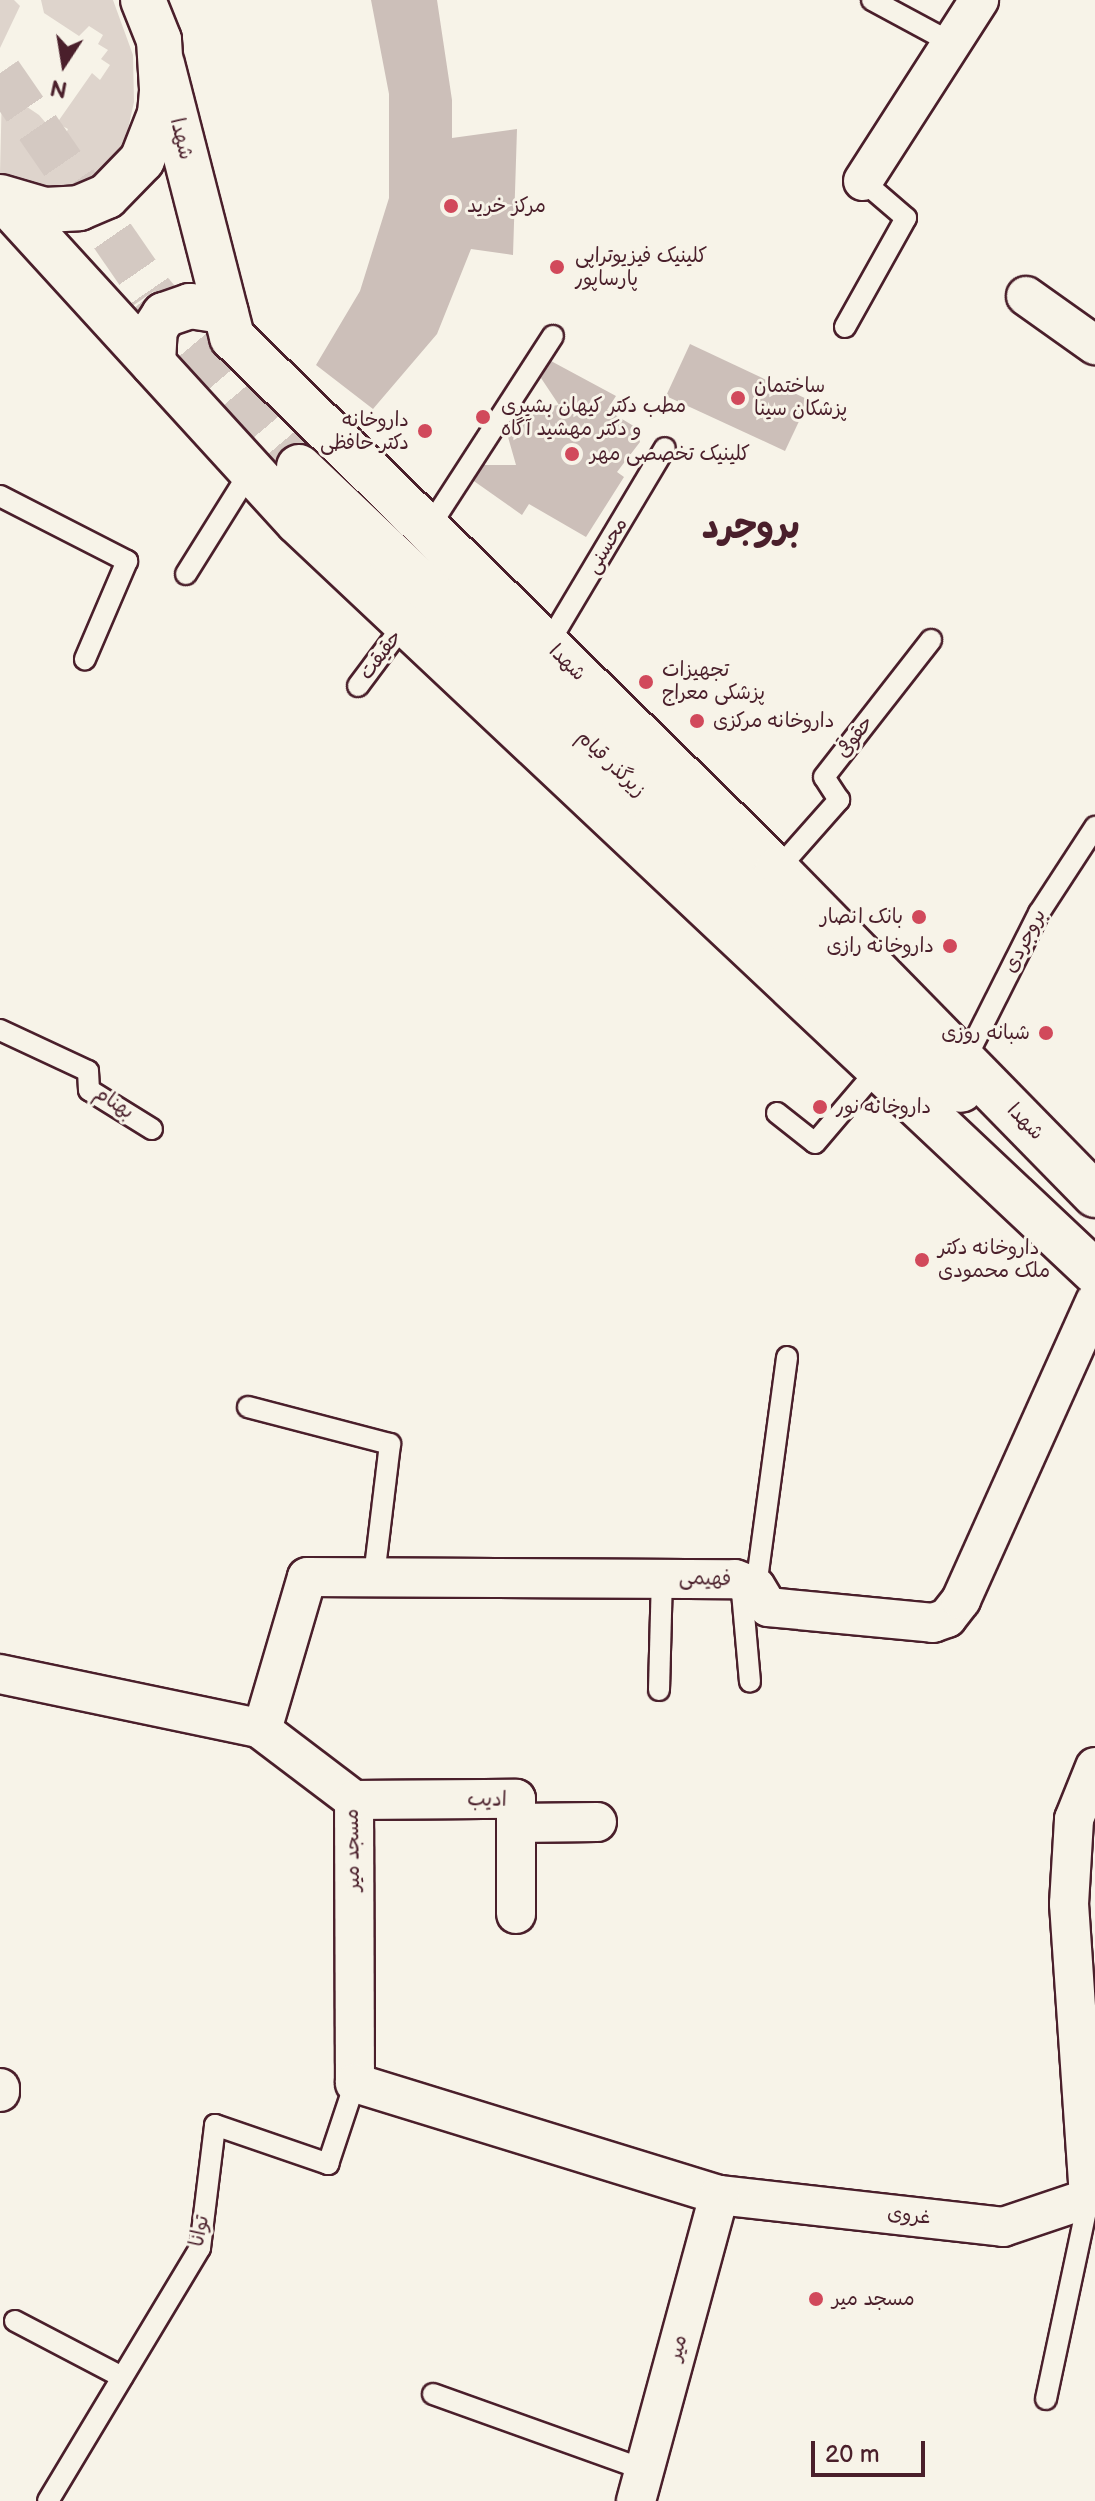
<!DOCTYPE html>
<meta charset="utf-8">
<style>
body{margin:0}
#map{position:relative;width:1095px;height:2501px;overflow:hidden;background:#f7f3e8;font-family:"Balsamiq Sans","Playpen Sans Arabic",sans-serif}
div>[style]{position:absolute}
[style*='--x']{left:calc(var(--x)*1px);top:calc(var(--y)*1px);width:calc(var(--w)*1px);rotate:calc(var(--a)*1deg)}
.green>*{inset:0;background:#ded4cc}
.building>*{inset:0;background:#ccbfb9}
.secondary-tunnel>*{height:44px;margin-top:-22px;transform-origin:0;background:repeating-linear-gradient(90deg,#d4c9c2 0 44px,transparent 0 66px)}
.roads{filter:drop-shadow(2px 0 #4a1f2b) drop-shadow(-2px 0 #4a1f2b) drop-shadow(0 2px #4a1f2b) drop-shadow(0 -2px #4a1f2b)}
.lane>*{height:20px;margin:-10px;padding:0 10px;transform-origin:10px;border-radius:10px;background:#f7f3e8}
.street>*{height:38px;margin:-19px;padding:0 19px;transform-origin:19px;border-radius:19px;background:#f7f3e8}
.secondary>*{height:44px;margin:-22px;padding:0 22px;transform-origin:22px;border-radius:22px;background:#f7f3e8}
.dots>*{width:22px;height:22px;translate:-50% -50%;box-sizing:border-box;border:4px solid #f7f3e8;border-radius:50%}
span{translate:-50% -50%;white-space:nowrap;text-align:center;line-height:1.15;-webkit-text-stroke:6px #f7f3e8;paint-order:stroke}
.street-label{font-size:20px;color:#4a1f2b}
.poi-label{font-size:20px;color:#4a1f2b}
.left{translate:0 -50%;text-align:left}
.right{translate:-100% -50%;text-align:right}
.town-label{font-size:36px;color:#4a1f2b;font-weight:700}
.north{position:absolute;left:24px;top:24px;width:80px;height:80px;-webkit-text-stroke:6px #f7f3e8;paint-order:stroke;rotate:192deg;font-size:22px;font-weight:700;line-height:32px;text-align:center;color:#4a1f2b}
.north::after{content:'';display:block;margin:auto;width:28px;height:36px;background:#4a1f2b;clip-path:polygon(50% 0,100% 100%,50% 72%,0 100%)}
.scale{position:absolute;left:811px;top:2441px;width:114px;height:36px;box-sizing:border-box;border:4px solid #4a1f2b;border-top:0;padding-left:10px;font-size:24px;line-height:28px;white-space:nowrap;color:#4a1f2b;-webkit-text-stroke:6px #f7f3e8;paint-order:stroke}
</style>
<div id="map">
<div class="green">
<div style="clip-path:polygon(0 0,14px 0,20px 6px,0 48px)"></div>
<div style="clip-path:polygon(41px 0,113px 0,133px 55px,134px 102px,124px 147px,94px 180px,77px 188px,55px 190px,18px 183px,0 173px,2px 90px,39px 115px,45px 122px,39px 131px,47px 138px,40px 149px,59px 160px,74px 144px,64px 138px,68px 129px,57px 123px,92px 73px,100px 80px,110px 65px,101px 59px,108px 50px,98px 44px,103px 35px,89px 26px,79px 36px,44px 13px)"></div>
</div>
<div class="building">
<div style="clip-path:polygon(371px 0,437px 0,452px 100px,452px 138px,517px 129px,513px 255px,471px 249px,437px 334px,373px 409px,316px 365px,360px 291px,389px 198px,389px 94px)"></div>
<div style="clip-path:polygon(690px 344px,809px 400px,785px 451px,666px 396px)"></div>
<div style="clip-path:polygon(551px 361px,616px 396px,607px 410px,637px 428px,640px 442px,617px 472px,624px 477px,586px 537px,529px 504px,522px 515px,471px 479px,481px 465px,516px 465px,508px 437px,527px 409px,559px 405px,541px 378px)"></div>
</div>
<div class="secondary-tunnel">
<div style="--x:0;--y:73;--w:267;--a:55.4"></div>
<div style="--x:152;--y:293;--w:228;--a:49.8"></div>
</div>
<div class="roads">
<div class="lane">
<div style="--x:872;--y:0;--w:91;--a:28.3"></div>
<div style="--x:845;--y:327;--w:125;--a:-60.8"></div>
<div style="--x:906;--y:218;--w:57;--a:-139.3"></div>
<div style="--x:0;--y:496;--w:143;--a:27.1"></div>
<div style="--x:127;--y:561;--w:107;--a:113.2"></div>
<div style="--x:428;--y:529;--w:230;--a:-57.1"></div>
<div style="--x:186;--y:574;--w:123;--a:-58"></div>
<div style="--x:548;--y:644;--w:228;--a:-59.2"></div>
<div style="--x:358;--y:686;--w:79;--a:-53.3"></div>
<div style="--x:777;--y:870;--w:94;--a:-48.5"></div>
<div style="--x:839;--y:800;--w:27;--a:-123"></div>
<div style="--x:824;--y:777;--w:174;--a:-52"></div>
<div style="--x:0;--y:1030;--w:97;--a:25"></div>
<div style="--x:88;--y:1071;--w:19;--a:87"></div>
<div style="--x:89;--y:1090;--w:74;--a:31.8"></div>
<div style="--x:965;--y:1060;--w:165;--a:-63.3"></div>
<div style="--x:1039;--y:913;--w:103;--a:-56.9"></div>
<div style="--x:777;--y:1113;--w:48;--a:38.3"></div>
<div style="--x:815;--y:1143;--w:97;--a:-49.6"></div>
<div style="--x:248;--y:1407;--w:147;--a:14.6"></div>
<div style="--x:390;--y:1444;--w:133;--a:96.9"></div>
<div style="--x:741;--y:1581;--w:101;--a:84.9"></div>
<div style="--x:756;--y:1587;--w:232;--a:-82.3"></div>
<div style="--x:659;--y:1690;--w:112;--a:-88.5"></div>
<div style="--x:15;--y:2321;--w:121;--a:27.6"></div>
<div style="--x:433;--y:2394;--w:225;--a:19.7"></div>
<div style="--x:1046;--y:2399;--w:207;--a:-78"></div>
<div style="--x:48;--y:2501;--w:295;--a:-59"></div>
<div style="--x:200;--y:2248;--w:124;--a:-83"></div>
<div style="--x:215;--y:2125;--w:120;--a:19"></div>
<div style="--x:328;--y:2164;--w:85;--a:-71.6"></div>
</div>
<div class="street">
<div style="--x:863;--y:181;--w:215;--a:-57.3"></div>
<div style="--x:1026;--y:296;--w:85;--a:35.4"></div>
<div style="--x:0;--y:1674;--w:265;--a:11.8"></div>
<div style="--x:259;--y:1728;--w:119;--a:37.2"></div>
<div style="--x:354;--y:1800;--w:283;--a:89.8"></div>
<div style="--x:355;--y:2083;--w:381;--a:17.1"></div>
<div style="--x:719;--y:2195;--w:286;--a:6.4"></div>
<div style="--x:1003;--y:2227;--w:97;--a:-18.6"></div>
<div style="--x:262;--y:1730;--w:159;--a:-73.6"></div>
<div style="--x:307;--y:1577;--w:428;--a:0.3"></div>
<div style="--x:735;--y:1579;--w:22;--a:21"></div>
<div style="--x:756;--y:1587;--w:23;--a:59"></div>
<div style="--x:768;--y:1607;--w:166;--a:5.5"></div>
<div style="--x:933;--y:1623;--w:15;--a:-20"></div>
<div style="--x:947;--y:1618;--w:23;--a:-52"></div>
<div style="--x:961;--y:1600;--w:327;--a:-65.8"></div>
<div style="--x:354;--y:1800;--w:162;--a:-0.4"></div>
<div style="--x:516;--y:1799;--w:24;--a:90"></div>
<div style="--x:516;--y:1823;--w:81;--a:-0.7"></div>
<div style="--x:516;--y:1823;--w:91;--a:90"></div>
<div style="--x:0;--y:2088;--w:4;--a:90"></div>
<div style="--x:1089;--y:2197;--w:294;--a:-93.9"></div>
<div style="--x:1069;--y:1904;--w:85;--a:-86.6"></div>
<div style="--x:1074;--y:1819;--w:56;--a:-68"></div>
<div style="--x:636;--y:2501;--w:317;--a:-74.8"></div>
</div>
<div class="secondary">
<div style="--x:162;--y:64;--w:282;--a:75.6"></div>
<div style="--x:232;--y:337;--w:762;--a:44.36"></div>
<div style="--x:777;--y:870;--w:455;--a:45.6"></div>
<div style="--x:0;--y:197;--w:47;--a:16.1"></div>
<div style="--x:45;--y:210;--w:34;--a:-3"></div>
<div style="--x:79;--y:208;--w:30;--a:-23"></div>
<div style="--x:107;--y:196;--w:50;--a:-45.8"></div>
<div style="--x:142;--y:160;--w:49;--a:-68.6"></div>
<div style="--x:160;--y:114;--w:25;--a:-85"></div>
<div style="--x:162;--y:89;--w:49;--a:-93.5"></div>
<div style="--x:159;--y:40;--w:43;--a:-111.8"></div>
<div style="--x:3;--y:199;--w:437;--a:47.6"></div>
<div style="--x:298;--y:522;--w:1094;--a:43.26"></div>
<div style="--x:153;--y:363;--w:34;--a:-87"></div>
<div style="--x:155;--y:329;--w:17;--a:-57"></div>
<div style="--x:164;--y:315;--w:28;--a:-19"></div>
<div style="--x:190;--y:306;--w:36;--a:9"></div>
<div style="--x:299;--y:467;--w:861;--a:43.54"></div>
<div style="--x:923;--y:1060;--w:48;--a:38.3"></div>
</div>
</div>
<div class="dots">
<div style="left:451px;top:206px;background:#d1495b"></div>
<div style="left:557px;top:267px;background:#d1495b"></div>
<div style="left:738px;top:398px;background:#d1495b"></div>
<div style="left:483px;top:417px;background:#d1495b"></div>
<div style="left:425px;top:431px;background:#d1495b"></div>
<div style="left:572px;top:454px;background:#d1495b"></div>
<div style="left:646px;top:682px;background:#d1495b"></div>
<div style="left:697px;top:721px;background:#d1495b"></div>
<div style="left:919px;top:917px;background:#d1495b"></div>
<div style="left:950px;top:946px;background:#d1495b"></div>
<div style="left:1046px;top:1033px;background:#d1495b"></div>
<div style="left:820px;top:1107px;background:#d1495b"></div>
<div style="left:922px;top:1260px;background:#d1495b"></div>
<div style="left:816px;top:2299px;background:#d1495b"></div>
</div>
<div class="street-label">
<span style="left:181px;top:139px;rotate:76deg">شهدا</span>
<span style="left:607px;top:546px;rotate:-59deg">محسنی</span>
<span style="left:381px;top:655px;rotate:-53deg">حقیقت</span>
<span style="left:567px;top:663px;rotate:45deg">شهدا</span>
<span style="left:855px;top:737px;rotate:-52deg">حقوقی</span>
<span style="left:611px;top:764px;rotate:44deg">زیرگذر قیام</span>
<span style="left:1025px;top:941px;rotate:-62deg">بروجردی</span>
<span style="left:114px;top:1103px;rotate:34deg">بهنام</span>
<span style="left:1025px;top:1122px;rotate:46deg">شهدا</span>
<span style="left:705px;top:1579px;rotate:2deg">فهیمی</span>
<span style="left:487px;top:1800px;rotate:1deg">ادیب</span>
<span style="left:353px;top:1850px;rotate:-91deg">مسجد میر</span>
<span style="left:909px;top:2216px;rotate:7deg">غروی</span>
<span style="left:200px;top:2231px;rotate:-79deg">توانا</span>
<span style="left:678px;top:2348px;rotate:-75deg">میر</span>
</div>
<div class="poi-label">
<span class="left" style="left:467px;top:206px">مرکز خرید</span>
<span class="left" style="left:575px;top:268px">کلینیک فیزیوتراپی<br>پارساپور</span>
<span class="left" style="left:754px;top:398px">ساختمان<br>پزشکان سینا</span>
<span class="left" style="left:501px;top:418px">مطب دکتر کیهان بشیری<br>و دکتر مهشید آگاه</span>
<span class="right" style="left:409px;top:432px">داروخانه<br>دکتر حافظی</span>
<span class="left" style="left:590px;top:454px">کلینیک تخصصی مهر</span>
<span class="left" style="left:662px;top:682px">تجهیزات<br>پزشکی معراج</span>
<span class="left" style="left:713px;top:721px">داروخانه مرکزی</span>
<span class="right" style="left:903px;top:917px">بانک انصار</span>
<span class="right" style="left:934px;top:946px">داروخانه رازی</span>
<span class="right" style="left:1030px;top:1033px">شبانه روزی</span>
<span class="left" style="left:836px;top:1107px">داروخانه نور</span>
<span class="left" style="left:938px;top:1260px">داروخانه دکتر<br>ملک محمودی</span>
<span class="left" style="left:832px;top:2299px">مسجد میر</span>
</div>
<div class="town-label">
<span style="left:751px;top:528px">بروجرد</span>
</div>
<div class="north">N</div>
<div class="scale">20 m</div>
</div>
